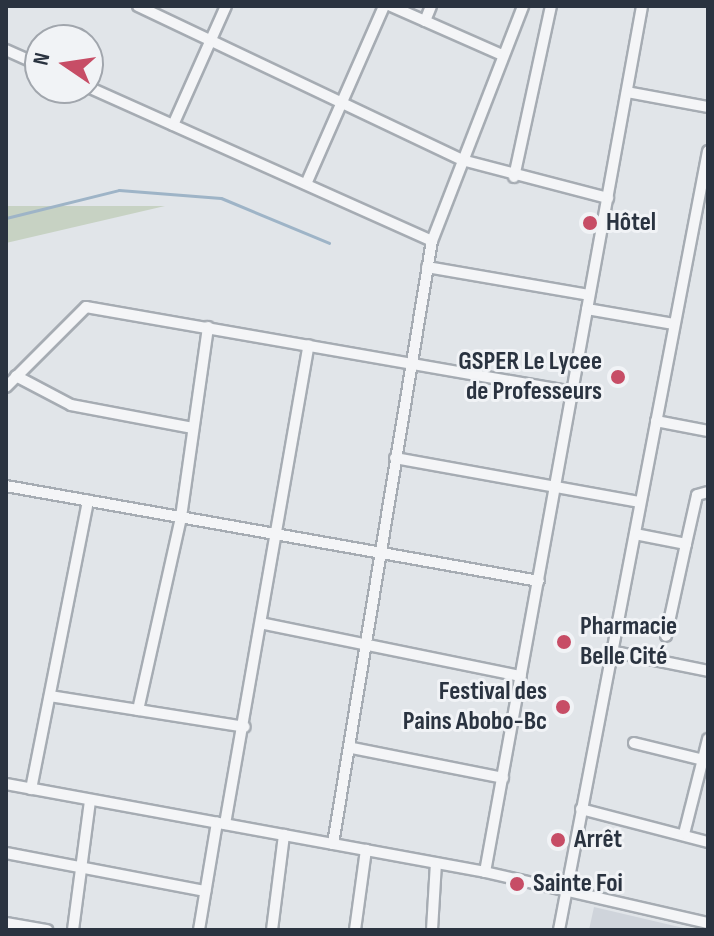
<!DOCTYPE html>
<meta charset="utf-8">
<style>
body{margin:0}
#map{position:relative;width:714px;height:936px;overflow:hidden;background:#e1e5e9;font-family:"Sofia Sans Condensed",sans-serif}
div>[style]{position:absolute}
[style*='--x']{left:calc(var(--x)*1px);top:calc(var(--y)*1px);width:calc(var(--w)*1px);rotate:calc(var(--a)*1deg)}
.built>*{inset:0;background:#cfd4db}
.green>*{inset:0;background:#c7d2c3}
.stream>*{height:3px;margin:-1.5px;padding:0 1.5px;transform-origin:1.5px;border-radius:1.5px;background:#9eb4c7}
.roads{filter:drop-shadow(2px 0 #a6acb3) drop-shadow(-2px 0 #a6acb3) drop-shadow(0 2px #a6acb3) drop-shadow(0 -2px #a6acb3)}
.minor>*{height:10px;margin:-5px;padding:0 5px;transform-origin:5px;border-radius:5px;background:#f4f5f7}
.dots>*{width:22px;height:22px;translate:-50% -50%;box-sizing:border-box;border:4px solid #f1f3f6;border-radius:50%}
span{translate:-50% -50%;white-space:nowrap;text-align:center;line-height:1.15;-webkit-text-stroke:6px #f1f3f6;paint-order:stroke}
.poi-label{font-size:26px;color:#2a3340;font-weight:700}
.left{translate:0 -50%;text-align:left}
.right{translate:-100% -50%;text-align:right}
.frame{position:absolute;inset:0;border:8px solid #2a3340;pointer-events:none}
.north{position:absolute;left:24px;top:24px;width:80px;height:80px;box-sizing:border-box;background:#f1f3f6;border:2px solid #a1a6ad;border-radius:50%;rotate:283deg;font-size:22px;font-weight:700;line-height:32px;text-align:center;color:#2a3340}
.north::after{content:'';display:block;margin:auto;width:28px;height:36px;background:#c74d66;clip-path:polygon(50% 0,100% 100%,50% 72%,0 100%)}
</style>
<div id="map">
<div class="built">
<div style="clip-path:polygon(594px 907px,692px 930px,589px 930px)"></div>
</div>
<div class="green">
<div style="clip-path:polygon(6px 206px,165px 206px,6px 243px)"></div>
</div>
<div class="stream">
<div style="--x:6;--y:218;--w:116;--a:-13.9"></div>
<div style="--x:119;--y:190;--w:102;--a:4.5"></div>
<div style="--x:221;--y:198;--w:117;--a:22.6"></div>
</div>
<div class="roads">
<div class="minor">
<div style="--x:138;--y:6;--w:359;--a:25.4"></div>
<div style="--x:462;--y:160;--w:151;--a:14.6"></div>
<div style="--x:391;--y:6;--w:119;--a:23.8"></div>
<div style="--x:425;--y:21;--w:16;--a:-68"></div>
<div style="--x:6;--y:50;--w:37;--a:24"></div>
<div style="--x:88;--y:87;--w:377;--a:24.1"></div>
<div style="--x:627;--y:92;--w:82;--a:10.5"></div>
<div style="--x:173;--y:125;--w:130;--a:-66"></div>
<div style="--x:514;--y:177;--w:175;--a:-77.8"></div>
<div style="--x:306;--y:184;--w:194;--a:-66.3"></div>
<div style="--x:427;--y:267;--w:164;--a:9.8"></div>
<div style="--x:587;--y:309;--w:88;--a:9.8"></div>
<div style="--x:16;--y:376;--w:62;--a:27.8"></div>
<div style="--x:71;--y:405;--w:124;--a:10.7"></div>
<div style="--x:6;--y:387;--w:113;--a:-45"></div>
<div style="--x:86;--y:307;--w:493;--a:9.9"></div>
<div style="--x:656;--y:421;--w:53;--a:10.9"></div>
<div style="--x:395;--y:458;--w:249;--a:10.2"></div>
<div style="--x:6;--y:486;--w:541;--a:10.11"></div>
<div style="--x:635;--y:534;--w:52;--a:11.1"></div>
<div style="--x:686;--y:544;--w:94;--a:102.3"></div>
<div style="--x:686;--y:544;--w:50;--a:-77.3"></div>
<div style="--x:697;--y:495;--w:11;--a:-15"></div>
<div style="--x:265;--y:624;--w:261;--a:11.5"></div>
<div style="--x:610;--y:651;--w:100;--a:11.5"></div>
<div style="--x:50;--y:696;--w:197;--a:9"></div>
<div style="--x:138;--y:710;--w:198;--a:-77.4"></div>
<div style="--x:181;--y:517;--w:192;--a:-81.9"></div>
<div style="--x:634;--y:743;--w:71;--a:13.8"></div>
<div style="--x:352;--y:748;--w:154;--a:11.2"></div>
<div style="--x:6;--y:784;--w:487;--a:10.4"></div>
<div style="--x:485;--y:872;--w:229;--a:12.9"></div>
<div style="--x:31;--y:789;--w:294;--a:-78.8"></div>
<div style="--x:581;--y:809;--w:131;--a:14.6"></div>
<div style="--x:225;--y:824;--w:486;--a:-80.1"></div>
<div style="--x:684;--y:834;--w:98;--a:-75.8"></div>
<div style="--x:333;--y:844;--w:611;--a:-80.68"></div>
<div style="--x:432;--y:241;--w:252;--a:-68.8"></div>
<div style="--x:6;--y:853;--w:203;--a:10.8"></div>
<div style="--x:485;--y:872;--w:880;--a:-79.72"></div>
<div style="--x:6;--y:923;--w:42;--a:9.7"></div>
<div style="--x:73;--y:930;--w:131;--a:-82.5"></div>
<div style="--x:199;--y:930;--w:109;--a:-80.5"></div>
<div style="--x:272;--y:930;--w:96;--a:-82.8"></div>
<div style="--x:355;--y:930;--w:81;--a:-82.2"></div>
<div style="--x:432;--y:930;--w:67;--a:-86.6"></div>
<div style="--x:559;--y:930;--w:793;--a:-79.17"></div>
</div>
</div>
<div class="dots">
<div style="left:590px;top:223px;background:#c74d66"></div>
<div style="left:618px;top:377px;background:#c74d66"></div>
<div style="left:564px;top:642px;background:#c74d66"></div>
<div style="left:563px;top:707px;background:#c74d66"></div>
<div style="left:558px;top:840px;background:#c74d66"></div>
<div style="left:517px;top:884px;background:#c74d66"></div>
</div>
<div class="poi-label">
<span class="left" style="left:606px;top:223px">Hôtel</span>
<span class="right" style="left:602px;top:377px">GSPER Le Lycee<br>de Professeurs</span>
<span class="left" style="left:580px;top:642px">Pharmacie<br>Belle Cité</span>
<span class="right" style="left:547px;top:707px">Festival des<br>Pains Abobo-Bc</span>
<span class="left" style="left:574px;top:840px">Arrêt</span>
<span class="left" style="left:533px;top:884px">Sainte Foi</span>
</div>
<div class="frame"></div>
<div class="north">N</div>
</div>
